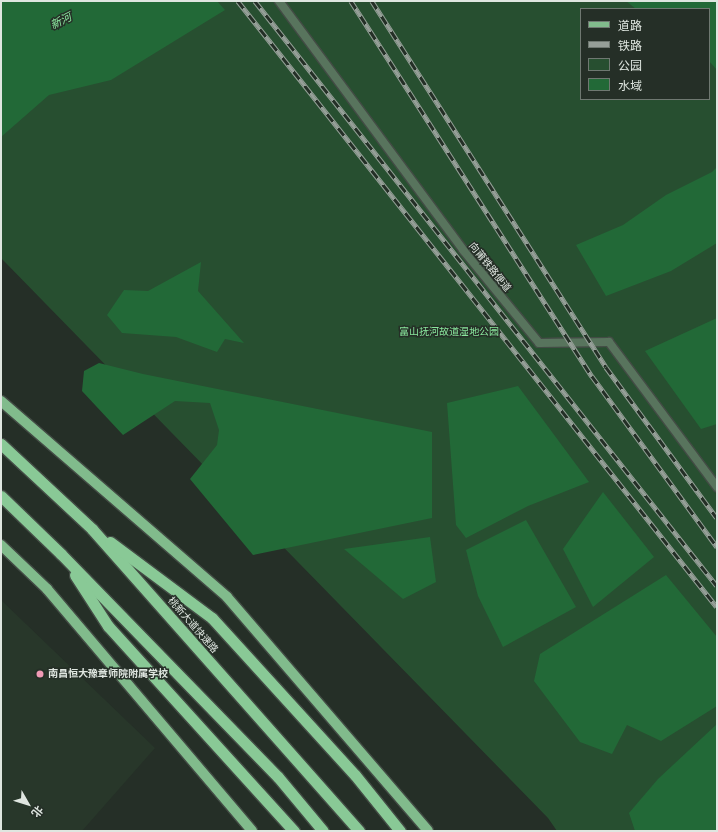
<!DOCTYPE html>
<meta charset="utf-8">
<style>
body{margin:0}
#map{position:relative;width:718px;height:832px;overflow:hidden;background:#252f27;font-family:Inter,"Noto Sans SC",sans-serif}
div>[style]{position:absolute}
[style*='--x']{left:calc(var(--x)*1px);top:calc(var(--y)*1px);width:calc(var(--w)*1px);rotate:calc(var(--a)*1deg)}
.built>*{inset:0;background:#28372a}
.green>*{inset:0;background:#274f30}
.water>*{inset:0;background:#226937}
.roads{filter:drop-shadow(1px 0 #434c45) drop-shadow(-1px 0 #434c45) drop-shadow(0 1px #434c45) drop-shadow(0 -1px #434c45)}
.service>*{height:8px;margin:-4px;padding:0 4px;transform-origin:4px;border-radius:4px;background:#58745d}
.primary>*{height:10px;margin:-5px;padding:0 5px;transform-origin:5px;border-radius:5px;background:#81bb8c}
.trunk>*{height:11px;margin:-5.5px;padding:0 5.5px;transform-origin:5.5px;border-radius:5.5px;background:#89c996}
.rail>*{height:4.5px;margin-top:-2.25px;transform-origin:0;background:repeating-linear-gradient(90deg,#252f27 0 9px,#969f98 0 18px);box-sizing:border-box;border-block:1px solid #969f98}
.dots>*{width:11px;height:11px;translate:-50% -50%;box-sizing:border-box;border:2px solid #252f27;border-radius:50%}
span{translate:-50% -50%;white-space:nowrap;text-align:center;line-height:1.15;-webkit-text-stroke:3px #252f27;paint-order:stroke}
.street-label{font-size:10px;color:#dfe6e0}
.park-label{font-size:10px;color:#89e79d}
.poi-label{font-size:10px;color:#dfe6e0;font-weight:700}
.left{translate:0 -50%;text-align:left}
.water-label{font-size:11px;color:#8deba2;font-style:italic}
.frame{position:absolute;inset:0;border:2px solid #dfe6e0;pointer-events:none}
.legend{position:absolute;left:580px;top:8px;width:130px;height:92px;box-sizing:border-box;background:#252f27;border:1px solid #6f7871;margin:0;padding:5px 7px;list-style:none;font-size:12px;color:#dfe6e0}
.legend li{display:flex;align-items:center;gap:8px;height:20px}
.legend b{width:20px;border:1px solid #6f7871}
.north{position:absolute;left:8px;top:784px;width:40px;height:40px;-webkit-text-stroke:3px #252f27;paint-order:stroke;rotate:129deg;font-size:11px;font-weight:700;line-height:16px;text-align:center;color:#dfe6e0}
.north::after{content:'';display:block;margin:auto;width:14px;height:18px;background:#dfe6e0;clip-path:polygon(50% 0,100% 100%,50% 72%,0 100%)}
</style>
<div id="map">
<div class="built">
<div style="clip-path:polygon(1px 600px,155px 748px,82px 831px,1px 831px)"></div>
</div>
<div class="green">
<div style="clip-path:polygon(evenodd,1px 1px,717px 1px,717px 831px,557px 831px,548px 818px,1px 258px,1px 1px,581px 9px,709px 9px,709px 99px,581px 99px,581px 9px)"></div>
</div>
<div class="water">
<div style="clip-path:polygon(1px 1px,217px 1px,225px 10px,111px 80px,49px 95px,1px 137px)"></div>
<div style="clip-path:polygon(626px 1px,717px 1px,717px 70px,709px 61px,709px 9px,636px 9px)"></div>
<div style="clip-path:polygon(717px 167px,717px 243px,671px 271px,606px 296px,576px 245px,623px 225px,666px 195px,712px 172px)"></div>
<div style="clip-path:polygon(201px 262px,198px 291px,244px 343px,225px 339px,217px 352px,176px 337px,122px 333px,107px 315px,124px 290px,148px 291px)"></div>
<div style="clip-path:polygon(717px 318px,717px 424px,701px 429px,645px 351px)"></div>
<div style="clip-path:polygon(99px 363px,143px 374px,432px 432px,432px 518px,253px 555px,190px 479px,217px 445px,219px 430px,210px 403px,175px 401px,123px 435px,82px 391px,84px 371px)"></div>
<div style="clip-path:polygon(518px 386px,589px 482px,528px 506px,466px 538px,456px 525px,447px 403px)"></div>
<div style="clip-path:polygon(603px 492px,654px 557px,593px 607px,563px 549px)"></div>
<div style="clip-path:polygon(526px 520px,576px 607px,503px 647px,478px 596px,466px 550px)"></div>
<div style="clip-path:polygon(430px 537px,436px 582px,403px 599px,344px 549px)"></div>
<div style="clip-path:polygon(666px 575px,717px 637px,717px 706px,661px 741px,627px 725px,612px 754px,580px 742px,534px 681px,540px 654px)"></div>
<div style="clip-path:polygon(717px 724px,717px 831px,635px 831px,629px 813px,658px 779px)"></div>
</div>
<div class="roads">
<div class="service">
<div style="--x:279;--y:1;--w:310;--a:53.5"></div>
<div style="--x:463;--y:250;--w:120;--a:50.7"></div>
<div style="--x:539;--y:343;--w:70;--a:-0.8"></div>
<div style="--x:609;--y:342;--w:181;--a:53.3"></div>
</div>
<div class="primary">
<div style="--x:1;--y:401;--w:299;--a:40.9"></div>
<div style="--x:227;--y:597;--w:308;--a:49.3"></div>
<div style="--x:1;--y:545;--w:64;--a:43.7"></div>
<div style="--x:47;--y:589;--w:317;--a:49.7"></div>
</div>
<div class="trunk">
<div style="--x:1;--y:444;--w:125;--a:43"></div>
<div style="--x:92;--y:529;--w:403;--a:48.5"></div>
<div style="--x:1;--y:496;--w:83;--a:44"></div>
<div style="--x:61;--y:554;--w:311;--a:45.8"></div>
<div style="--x:278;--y:777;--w:70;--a:50.2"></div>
<div style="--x:110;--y:542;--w:127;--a:36.7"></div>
<div style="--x:212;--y:618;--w:212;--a:47.7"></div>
<div style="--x:355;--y:775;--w:72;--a:51.2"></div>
<div style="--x:75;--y:575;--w:61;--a:57.1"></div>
<div style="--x:108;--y:626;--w:277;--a:47.8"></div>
</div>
</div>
<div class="rail">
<div style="--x:238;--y:1;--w:772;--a:51.68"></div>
<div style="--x:255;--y:1;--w:745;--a:51.7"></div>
<div style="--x:351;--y:1;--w:446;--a:57.3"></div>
<div style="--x:592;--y:376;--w:212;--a:53.8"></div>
<div style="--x:372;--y:1;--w:434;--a:57.4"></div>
<div style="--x:606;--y:367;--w:187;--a:53.7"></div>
</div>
<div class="dots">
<div style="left:40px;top:674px;background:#f09ab5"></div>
</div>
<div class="street-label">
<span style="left:490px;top:267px;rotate:51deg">向莆铁路便道</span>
<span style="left:193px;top:625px;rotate:49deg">桃新大道快速路</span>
</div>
<div class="park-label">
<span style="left:449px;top:332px">富山抚河故道湿地公园</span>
</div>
<div class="poi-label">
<span class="left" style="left:48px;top:674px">南昌恒大豫章师院附属学校</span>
</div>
<div class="water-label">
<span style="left:61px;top:21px;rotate:-26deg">新河</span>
</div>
<div class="frame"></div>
<ul class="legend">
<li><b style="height:5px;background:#81bb8c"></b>道路</li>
<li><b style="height:5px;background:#969f98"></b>铁路</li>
<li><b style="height:11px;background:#274f30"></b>公园</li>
<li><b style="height:11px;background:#226937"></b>水域</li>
</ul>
<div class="north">北</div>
</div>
